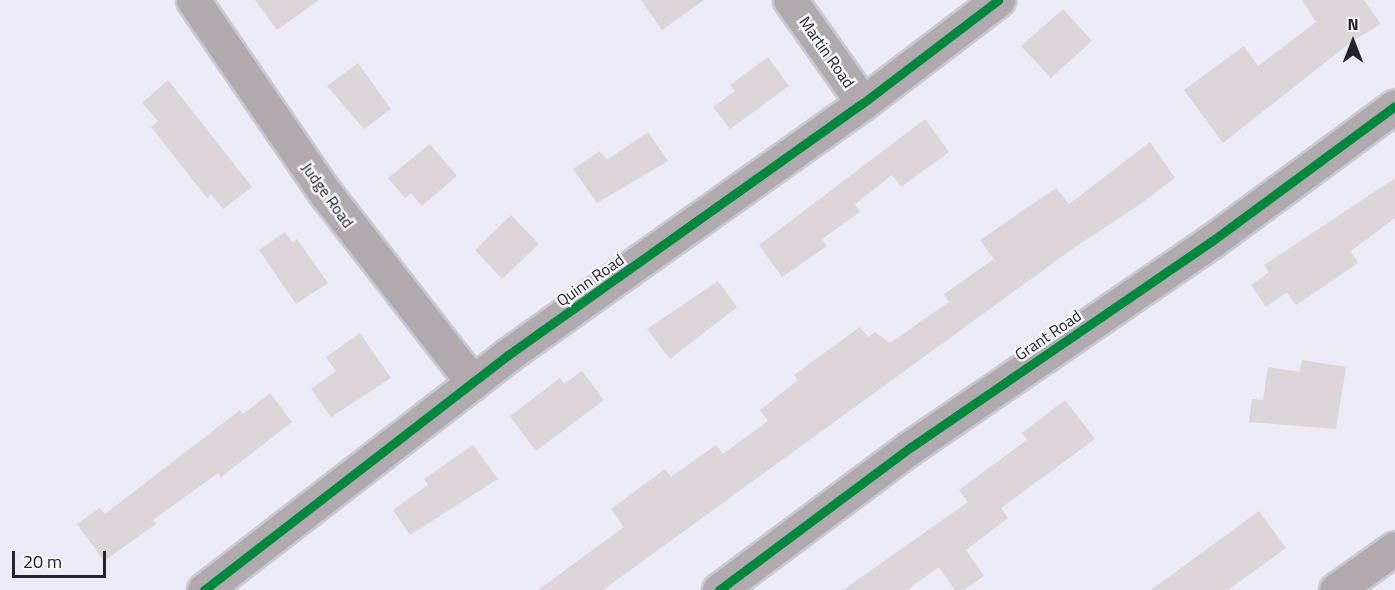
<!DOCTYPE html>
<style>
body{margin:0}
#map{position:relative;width:1395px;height:590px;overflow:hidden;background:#eceaf7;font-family:"Titillium Web",sans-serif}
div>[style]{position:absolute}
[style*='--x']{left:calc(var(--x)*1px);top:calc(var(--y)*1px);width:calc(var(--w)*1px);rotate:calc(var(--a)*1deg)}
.building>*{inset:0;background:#dbd5d9}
.roads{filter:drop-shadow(2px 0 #c9c7d2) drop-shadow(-2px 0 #c9c7d2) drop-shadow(0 2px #c9c7d2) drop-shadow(0 -2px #c9c7d2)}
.minor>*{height:33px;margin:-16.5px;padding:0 16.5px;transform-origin:16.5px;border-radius:16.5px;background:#b0a9ae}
.cycleway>*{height:9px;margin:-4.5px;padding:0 4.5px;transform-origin:4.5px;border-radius:4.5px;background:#00873e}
span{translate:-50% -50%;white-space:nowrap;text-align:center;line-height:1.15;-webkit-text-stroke:5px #f5f5fa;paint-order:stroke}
.street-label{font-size:16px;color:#24232d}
.north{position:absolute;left:1323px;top:12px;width:60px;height:60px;-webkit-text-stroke:4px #f5f5fa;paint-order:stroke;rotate:0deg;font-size:16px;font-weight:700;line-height:24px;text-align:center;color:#24232d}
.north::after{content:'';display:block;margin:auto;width:21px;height:27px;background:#24232d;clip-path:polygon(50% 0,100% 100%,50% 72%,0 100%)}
.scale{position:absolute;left:12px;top:551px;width:94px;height:27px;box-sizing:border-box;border:3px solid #24232d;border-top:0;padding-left:8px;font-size:18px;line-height:21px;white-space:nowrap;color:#24232d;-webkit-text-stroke:4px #f5f5fa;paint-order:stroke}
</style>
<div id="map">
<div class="building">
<div style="clip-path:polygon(255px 0,319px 0,277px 30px)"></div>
<div style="clip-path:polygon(641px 0,704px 0,662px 30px)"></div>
<div style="clip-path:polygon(1302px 0,1364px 0,1381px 24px,1351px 42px,1223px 143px,1184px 90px,1244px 46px,1258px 66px,1316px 22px)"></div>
<div style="clip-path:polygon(1063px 9px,1092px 41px,1051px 78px,1021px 46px)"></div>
<div style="clip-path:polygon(768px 57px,789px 86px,730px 129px,713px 107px,735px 91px,730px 85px)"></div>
<div style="clip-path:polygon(358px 63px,391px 109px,364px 129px,327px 86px)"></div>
<div style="clip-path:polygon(168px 80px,252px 187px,223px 209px,211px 194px,207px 198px,151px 127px,158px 121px,142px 103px)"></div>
<div style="clip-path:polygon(925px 119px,949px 152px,901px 187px,892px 175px,855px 204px,860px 212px,822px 239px,827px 246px,782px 277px,759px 245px)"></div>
<div style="clip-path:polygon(648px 132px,668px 161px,597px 203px,573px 169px,600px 151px,607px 160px)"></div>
<div style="clip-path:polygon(1150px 142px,1175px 178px,1139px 205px,1071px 250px,603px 590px,538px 590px,624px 527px,611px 509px,665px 469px,671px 477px,716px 445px,723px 454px,768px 421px,760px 410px,798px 380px,794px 375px,860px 327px,868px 337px,875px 332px,890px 343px,949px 302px,944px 294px,994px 259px,980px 240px,1056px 188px,1069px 204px)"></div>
<div style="clip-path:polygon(430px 144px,457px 176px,422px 206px,411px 193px,405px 198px,388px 178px)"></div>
<div style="clip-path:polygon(1395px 178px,1395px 218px,1351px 251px,1358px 263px,1296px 305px,1287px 292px,1266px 307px,1251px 285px,1269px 272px,1264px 265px)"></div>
<div style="clip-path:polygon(511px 215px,539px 244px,502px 279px,475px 250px)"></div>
<div style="clip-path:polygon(285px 232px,292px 242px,297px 239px,328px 283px,296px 304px,259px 250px)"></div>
<div style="clip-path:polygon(718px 281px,737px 307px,670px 359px,647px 329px)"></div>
<div style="clip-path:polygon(360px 333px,391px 378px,331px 417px,311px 389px,336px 371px,326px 357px)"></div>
<div style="clip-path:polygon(1302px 360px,1346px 367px,1336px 429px,1249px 422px,1252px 399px,1263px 400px,1268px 367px,1300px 372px)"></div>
<div style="clip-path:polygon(582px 371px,604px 400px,536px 451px,510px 416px,560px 378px,564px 384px)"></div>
<div style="clip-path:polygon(270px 393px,292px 422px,221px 477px,218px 473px,153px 520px,156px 524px,104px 561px,77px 524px,100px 508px,105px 514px,240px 410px,243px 414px)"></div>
<div style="clip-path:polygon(1065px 400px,1095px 439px,1001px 508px,1008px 518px,966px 550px,984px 576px,964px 590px,955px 590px,939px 567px,907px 590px,843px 590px,968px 502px,959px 490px,1027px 440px,1022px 433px)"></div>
<div style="clip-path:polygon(473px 445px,498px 479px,410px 535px,393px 510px,428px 485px,424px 479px)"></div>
<div style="clip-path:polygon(1259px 511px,1286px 548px,1228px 590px,1151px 590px)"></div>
</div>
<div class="roads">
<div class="minor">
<div style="--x:193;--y:0;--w:235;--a:55.6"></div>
<div style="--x:326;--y:194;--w:239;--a:52.1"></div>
<div style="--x:790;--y:0;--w:126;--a:54.7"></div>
<div style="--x:204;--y:590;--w:384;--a:-37.7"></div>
<div style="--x:508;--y:355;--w:435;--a:-35.4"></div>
<div style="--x:863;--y:103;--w:170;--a:-37.3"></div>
<div style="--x:719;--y:590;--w:239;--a:-36.7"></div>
<div style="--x:911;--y:447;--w:365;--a:-34.4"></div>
<div style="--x:1212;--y:241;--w:227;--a:-36.4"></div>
<div style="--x:1336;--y:590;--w:72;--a:-35.4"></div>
</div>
</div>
<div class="cycleway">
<div style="--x:204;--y:590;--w:384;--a:-37.7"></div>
<div style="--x:508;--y:355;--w:435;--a:-35.4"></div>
<div style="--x:863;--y:103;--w:170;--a:-37.3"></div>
<div style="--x:719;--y:590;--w:239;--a:-36.7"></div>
<div style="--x:911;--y:447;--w:365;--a:-34.4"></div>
<div style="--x:1212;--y:241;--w:227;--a:-36.4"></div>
</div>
<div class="street-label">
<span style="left:827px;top:52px;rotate:55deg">Martin Road</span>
<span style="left:328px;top:195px;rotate:54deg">Judge Road</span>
<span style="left:590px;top:280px;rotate:-35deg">Quinn Road</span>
<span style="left:1048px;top:335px;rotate:-34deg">Grant Road</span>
</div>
<div class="north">N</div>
<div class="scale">20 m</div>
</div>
